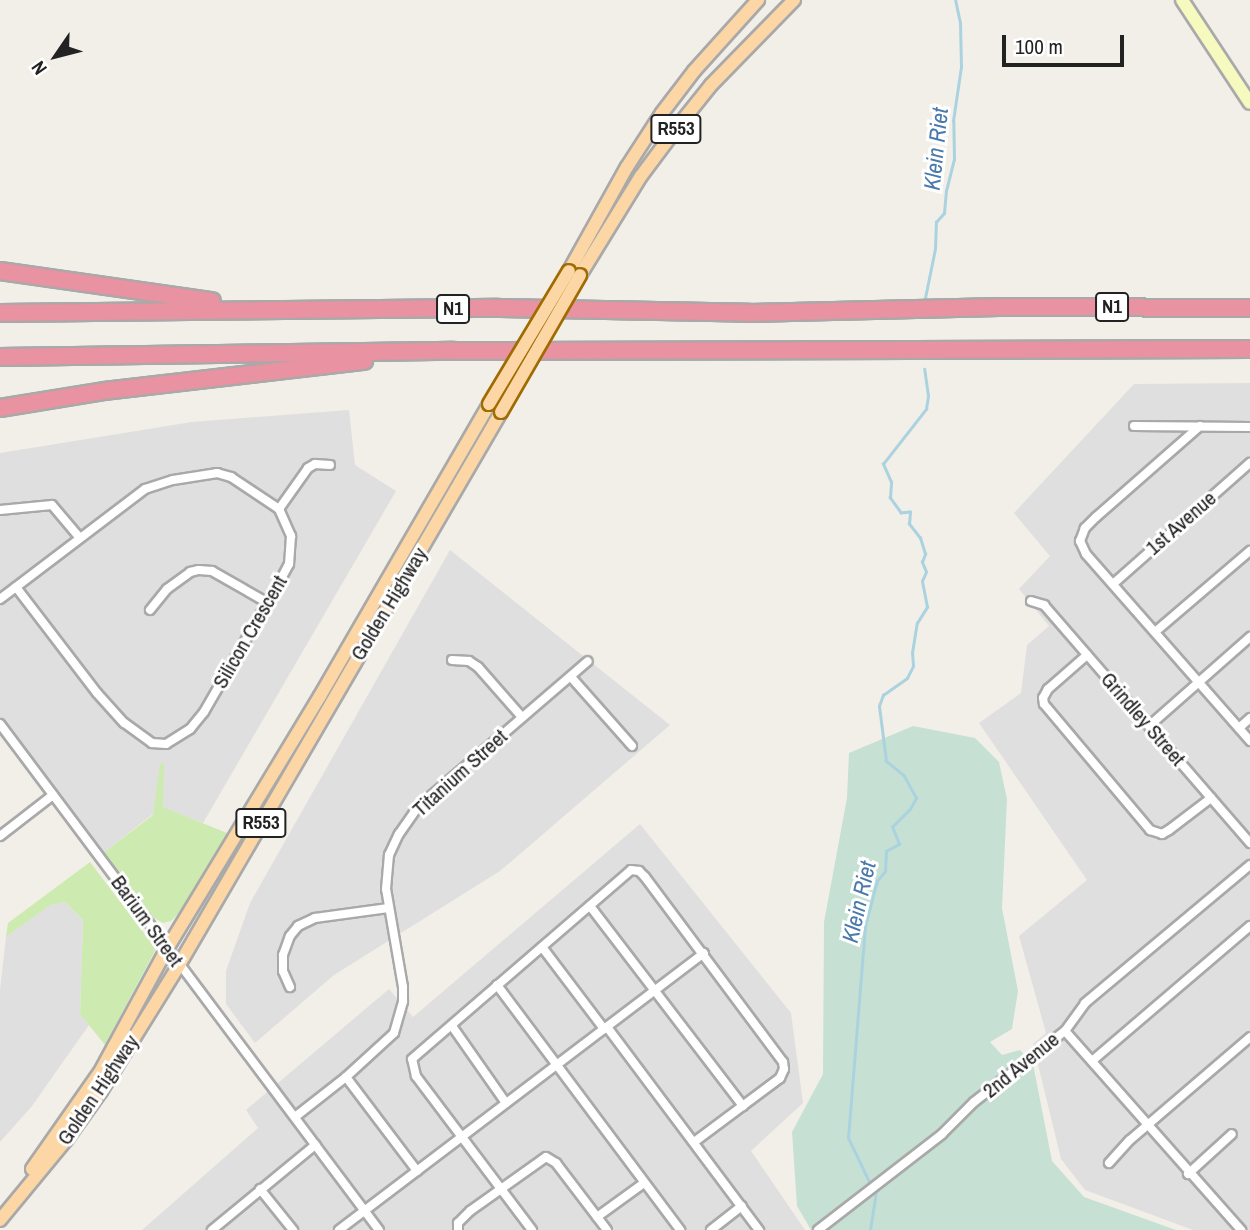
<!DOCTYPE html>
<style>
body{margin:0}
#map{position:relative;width:1250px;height:1230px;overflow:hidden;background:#f2efe9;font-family:"Archivo Narrow",sans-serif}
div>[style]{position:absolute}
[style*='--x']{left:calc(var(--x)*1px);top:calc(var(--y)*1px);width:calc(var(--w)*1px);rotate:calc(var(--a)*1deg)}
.residential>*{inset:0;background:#e0dfdf}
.grass>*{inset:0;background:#cdebb0}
.wetland>*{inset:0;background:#c6e0d4}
.stream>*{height:2.5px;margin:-1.25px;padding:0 1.25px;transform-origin:1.25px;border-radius:1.25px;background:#aad3df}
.roads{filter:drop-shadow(2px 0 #a9a9a9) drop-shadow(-2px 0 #a9a9a9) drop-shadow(0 2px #a9a9a9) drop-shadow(0 -2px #a9a9a9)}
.street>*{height:8px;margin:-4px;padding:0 4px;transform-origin:4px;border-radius:4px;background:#fff}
.secondary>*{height:12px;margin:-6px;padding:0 6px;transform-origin:6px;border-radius:6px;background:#f7fabf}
.primary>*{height:12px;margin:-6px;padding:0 6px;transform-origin:6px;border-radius:6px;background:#fcd6a4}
.highway>*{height:16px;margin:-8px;padding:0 8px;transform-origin:8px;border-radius:8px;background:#e892a2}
.bridges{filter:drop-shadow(2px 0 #a06b00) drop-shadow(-2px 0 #a06b00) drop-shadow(0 2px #a06b00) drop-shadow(0 -2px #a06b00)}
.primary-bridge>*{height:12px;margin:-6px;padding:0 6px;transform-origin:6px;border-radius:6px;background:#fcd6a4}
span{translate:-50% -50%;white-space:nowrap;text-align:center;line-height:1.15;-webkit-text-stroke:6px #fff;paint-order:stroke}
.shield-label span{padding:2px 5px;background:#fff;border:2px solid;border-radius:5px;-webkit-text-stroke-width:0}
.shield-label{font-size:19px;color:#222;font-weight:700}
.street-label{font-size:21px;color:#222}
.water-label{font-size:23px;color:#4a7aab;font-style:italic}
.north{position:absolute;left:21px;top:21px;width:70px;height:70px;-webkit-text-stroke:5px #fff;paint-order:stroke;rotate:235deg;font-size:19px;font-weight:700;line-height:28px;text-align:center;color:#222}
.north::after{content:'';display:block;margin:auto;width:24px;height:32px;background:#222;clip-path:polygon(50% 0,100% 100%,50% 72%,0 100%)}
.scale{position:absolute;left:1002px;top:35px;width:122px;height:32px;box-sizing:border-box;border:4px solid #222;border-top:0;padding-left:9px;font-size:21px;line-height:24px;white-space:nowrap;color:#222;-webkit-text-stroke:5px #fff;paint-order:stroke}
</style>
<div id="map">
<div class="residential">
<div style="clip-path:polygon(1250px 383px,1250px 1230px,1193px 1230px,1085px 1190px,1061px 1159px,1033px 1044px,1046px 1033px,1019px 936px,1087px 880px,979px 723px,1021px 693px,1027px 645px,1049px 626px,1019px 589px,1050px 556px,1014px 513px,1134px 384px)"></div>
<div style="clip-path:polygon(349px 410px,355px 465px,396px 491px,203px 823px,162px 807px,103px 853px,0 720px,0 453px,192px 422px)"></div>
<div style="clip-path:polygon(450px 550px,670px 725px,500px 871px,334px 975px,255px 1043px,226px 1004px,226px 971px,250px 903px)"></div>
<div style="clip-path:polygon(640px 824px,791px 1013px,803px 1103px,751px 1151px,805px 1230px,142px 1230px,258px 1128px,246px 1110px,389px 989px,413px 1017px)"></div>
<div style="clip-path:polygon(65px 902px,83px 920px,80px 1013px,89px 1025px,32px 1106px,0 1142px,0 990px,6px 937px,49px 905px)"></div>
</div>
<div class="grass">
<div style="clip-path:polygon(164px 763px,163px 807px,227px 833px,179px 913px,171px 921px,163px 923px,149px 915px,103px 853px,153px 815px,160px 764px)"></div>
<div style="clip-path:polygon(90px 862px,156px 949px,105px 1045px,80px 1014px,83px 920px,65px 902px,50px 905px,6px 937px,8px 923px)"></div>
</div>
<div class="wetland">
<div style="clip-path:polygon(913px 726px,975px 738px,999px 762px,1007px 799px,1002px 908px,1018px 991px,1012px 1029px,990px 1042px,1002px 1055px,1020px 1050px,1033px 1064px,1052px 1161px,1084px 1197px,1176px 1230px,811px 1230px,797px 1206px,792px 1132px,823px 1074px,824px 922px,847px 798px,849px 753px)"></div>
</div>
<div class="stream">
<div style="--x:925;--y:298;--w:50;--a:-78.5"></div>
<div style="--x:935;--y:249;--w:27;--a:-88"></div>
<div style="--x:936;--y:222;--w:12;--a:-48"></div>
<div style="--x:944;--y:213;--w:22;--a:-85"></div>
<div style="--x:946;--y:191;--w:32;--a:-76"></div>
<div style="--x:954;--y:160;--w:39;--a:-91"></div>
<div style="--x:953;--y:121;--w:55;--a:-81.6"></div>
<div style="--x:961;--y:67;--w:44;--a:-91.3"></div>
<div style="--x:960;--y:23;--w:24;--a:-102"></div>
<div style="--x:870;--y:1184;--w:51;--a:-115.6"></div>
<div style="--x:848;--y:1138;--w:213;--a:-85.4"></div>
<div style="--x:865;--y:926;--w:47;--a:-75.1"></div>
<div style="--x:877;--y:881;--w:13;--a:-51"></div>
<div style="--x:885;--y:871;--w:20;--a:-87"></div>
<div style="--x:886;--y:851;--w:15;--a:-28"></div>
<div style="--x:899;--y:844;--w:18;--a:-112"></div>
<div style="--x:892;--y:827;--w:25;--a:-45"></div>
<div style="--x:910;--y:809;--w:13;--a:-61"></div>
<div style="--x:916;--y:798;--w:26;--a:-119"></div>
<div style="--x:903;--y:775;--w:22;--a:-141"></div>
<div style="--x:886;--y:761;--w:55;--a:-97.3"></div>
<div style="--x:879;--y:706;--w:12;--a:-70"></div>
<div style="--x:883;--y:695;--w:29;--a:-35"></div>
<div style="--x:907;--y:678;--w:13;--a:-63"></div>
<div style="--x:913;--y:666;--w:13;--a:-94"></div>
<div style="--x:912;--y:653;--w:30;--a:-81"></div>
<div style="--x:917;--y:623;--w:19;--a:-58"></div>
<div style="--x:927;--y:607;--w:26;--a:-101"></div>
<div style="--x:922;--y:581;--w:10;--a:-66"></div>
<div style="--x:926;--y:572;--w:11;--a:-112"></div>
<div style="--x:922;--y:562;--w:9;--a:-69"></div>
<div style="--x:925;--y:554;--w:17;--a:-107"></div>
<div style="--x:920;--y:538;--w:18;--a:-128"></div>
<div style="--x:909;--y:524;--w:12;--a:-85"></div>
<div style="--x:910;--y:512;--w:9;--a:174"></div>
<div style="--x:901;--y:513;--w:19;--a:-126"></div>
<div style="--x:890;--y:498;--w:16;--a:-86"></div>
<div style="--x:891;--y:482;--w:20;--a:-114"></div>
<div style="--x:883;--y:464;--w:70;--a:-52"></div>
<div style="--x:926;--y:409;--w:13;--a:-81"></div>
<div style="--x:928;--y:396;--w:27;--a:-98"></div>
<div style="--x:870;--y:1230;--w:36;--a:-81"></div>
</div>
<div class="roads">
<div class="street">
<div style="--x:1134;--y:426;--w:116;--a:0.5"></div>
<div style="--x:1200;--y:426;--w:138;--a:138.8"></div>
<div style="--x:1096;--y:517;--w:16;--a:135"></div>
<div style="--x:1085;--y:528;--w:14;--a:111"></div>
<div style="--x:1080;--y:541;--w:14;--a:65"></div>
<div style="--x:1086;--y:554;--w:249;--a:48.7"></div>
<div style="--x:279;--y:509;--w:50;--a:-54.7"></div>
<div style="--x:308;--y:468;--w:8;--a:-30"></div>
<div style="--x:315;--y:464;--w:15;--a:4"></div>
<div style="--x:0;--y:510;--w:52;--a:-5.5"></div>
<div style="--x:52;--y:505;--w:43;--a:49.7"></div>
<div style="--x:1113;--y:584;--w:183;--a:-41.5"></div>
<div style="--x:0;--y:599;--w:20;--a:-37"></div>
<div style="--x:16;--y:587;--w:162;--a:-37.2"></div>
<div style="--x:145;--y:489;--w:29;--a:-18"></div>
<div style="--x:173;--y:480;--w:45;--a:-9"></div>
<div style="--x:217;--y:473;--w:15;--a:16"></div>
<div style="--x:231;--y:477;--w:58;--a:33.7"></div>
<div style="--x:279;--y:509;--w:30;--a:66"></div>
<div style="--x:291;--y:536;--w:28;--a:94"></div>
<div style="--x:289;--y:564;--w:15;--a:118"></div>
<div style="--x:282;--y:577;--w:156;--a:120"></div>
<div style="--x:204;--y:712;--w:22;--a:129"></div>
<div style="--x:190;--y:729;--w:28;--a:148"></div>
<div style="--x:166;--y:744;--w:14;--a:-176"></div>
<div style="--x:152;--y:743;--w:34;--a:-144"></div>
<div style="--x:124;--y:723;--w:40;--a:-132"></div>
<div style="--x:97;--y:693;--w:133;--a:-127.4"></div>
<div style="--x:1031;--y:601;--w:14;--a:17"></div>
<div style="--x:1044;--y:605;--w:315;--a:49.1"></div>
<div style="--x:150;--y:610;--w:27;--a:-51"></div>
<div style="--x:167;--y:589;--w:29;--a:-36"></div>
<div style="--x:190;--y:572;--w:9;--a:-13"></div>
<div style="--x:199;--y:570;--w:13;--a:4"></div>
<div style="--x:212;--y:571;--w:64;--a:29.7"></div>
<div style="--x:1155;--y:632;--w:125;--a:-40.5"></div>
<div style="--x:1087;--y:655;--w:52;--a:138.9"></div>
<div style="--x:1048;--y:689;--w:10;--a:119"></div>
<div style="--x:1043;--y:698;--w:6;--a:81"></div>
<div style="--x:1044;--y:704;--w:165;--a:49.9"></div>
<div style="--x:1150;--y:830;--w:13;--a:18"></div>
<div style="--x:1162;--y:834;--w:8;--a:-30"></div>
<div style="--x:1169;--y:830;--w:53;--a:-37.3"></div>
<div style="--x:452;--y:660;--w:17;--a:3"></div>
<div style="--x:469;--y:661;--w:11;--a:34"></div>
<div style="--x:478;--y:667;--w:67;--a:48.7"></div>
<div style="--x:571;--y:677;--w:92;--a:48.5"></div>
<div style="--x:0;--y:724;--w:632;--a:53.17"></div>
<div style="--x:1149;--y:726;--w:135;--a:-41.4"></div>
<div style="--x:1239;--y:728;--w:15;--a:-42"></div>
<div style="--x:0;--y:836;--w:67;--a:-37.7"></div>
<div style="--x:590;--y:906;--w:252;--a:52.6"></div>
<div style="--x:542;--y:947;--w:103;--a:52.9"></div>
<div style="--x:497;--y:985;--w:306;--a:53.2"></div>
<div style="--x:290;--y:987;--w:17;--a:-114"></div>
<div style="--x:283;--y:971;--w:16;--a:-90"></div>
<div style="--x:283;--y:955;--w:20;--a:-70"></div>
<div style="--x:290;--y:936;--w:13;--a:-51"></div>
<div style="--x:298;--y:926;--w:19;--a:-25"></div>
<div style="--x:315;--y:918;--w:74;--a:-7.8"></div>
<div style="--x:452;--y:1026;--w:94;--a:55"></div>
<div style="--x:607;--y:1027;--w:254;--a:53.2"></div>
<div style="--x:1065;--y:1031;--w:266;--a:48.5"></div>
<div style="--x:1092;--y:1061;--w:208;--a:-40.5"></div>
<div style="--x:346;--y:1077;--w:118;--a:52.9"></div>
<div style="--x:295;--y:1117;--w:65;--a:-38.1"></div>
<div style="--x:346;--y:1077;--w:65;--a:-42.5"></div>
<div style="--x:394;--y:1033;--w:33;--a:-74"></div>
<div style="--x:403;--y:1001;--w:14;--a:-90"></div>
<div style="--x:403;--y:987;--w:99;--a:-99.8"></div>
<div style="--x:386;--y:889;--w:34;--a:-85"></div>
<div style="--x:389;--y:855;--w:23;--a:-65"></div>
<div style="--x:399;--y:834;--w:32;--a:-55"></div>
<div style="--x:417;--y:808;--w:225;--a:-40.7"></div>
<div style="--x:1109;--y:1163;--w:31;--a:-48"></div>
<div style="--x:1130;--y:1140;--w:158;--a:-40.6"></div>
<div style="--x:1188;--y:1174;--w:59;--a:-42.3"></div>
<div style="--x:260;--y:1189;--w:53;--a:51.2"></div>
<div style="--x:597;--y:1217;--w:58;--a:-35.9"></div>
<div style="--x:212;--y:1230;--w:134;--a:-39.5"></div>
<div style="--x:339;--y:1230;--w:458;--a:-37.2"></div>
<div style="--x:458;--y:1230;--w:7;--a:-90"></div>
<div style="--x:458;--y:1223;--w:17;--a:-45"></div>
<div style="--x:470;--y:1211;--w:93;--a:-35.4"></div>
<div style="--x:546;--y:1157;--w:12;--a:31"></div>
<div style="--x:556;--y:1163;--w:84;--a:52.7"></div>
<div style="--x:532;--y:1230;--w:193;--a:-127"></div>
<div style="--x:416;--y:1076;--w:17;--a:-103"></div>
<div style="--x:412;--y:1059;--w:289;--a:-40.8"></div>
<div style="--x:631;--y:870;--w:8;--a:7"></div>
<div style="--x:639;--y:871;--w:8;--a:45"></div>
<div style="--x:645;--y:877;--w:231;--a:53.3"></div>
<div style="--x:783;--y:1062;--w:7;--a:82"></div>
<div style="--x:784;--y:1069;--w:10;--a:114"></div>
<div style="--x:780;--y:1078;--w:107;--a:143.3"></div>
<div style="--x:711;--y:1230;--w:39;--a:-38"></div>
<div style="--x:818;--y:1230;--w:157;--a:-37.7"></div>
<div style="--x:942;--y:1134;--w:45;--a:-45"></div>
<div style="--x:974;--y:1102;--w:115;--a:-38"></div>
<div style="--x:1065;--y:1031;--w:34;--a:-54"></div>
<div style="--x:1085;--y:1003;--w:215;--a:-39.9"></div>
</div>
<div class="secondary">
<div style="--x:1182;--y:0;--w:123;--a:56.6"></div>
</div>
<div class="primary">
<div style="--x:569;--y:271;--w:119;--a:-60.9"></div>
<div style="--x:627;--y:167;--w:64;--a:-57.1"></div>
<div style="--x:662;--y:113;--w:53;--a:-52.7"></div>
<div style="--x:694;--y:71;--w:96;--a:-48"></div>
<div style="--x:580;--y:275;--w:116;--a:-58.4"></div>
<div style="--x:641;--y:176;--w:64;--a:-53.3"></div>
<div style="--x:679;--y:125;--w:51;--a:-51.3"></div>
<div style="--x:711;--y:85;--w:119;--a:-45.7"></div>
<div style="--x:32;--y:1169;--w:118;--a:-55"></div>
<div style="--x:100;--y:1072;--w:142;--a:-61.5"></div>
<div style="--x:168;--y:947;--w:293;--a:-58.8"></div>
<div style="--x:320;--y:696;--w:337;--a:-59.9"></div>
<div style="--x:0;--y:1220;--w:104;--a:-50.5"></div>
<div style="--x:66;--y:1140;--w:60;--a:-54.5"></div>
<div style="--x:101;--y:1091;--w:148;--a:-58.2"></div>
<div style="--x:179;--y:965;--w:640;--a:-59.79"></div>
</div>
<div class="highway">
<div style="--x:0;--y:271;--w:214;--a:8.1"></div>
<div style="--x:0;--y:313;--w:498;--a:-0.6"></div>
<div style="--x:498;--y:308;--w:252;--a:1.1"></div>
<div style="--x:750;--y:313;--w:249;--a:-1.4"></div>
<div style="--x:999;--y:307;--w:251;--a:0.2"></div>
<div style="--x:0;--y:357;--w:454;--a:-0.8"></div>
<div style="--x:454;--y:351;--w:796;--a:-0.14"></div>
<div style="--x:0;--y:408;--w:105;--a:-9.3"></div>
<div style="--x:104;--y:391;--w:262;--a:-6.6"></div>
</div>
</div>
<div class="bridges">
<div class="primary-bridge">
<div style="--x:489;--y:404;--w:155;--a:-59"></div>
<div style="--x:501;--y:412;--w:158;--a:-60"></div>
</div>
</div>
<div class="shield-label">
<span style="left:676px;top:129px">R553</span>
<span style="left:1112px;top:307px">N1</span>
<span style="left:453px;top:309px">N1</span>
<span style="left:261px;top:823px">R553</span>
</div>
<div class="street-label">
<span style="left:1181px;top:523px;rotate:-41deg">1st Avenue</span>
<span style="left:389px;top:604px;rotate:-59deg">Golden Highway</span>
<span style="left:250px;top:632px;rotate:-60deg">Silicon Crescent</span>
<span style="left:1143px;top:719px;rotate:49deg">Grindley Street</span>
<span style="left:460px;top:773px;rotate:-42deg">Titanium Street</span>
<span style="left:147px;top:921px;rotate:54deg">Barium Street</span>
<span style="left:1021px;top:1065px;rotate:-39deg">2nd Avenue</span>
<span style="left:98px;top:1090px;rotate:-56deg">Golden Highway</span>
</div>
<div class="water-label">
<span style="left:936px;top:149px;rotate:-84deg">Klein Riet</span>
<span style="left:859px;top:902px;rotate:-77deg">Klein Riet</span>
</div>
<div class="north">N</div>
<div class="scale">100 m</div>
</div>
